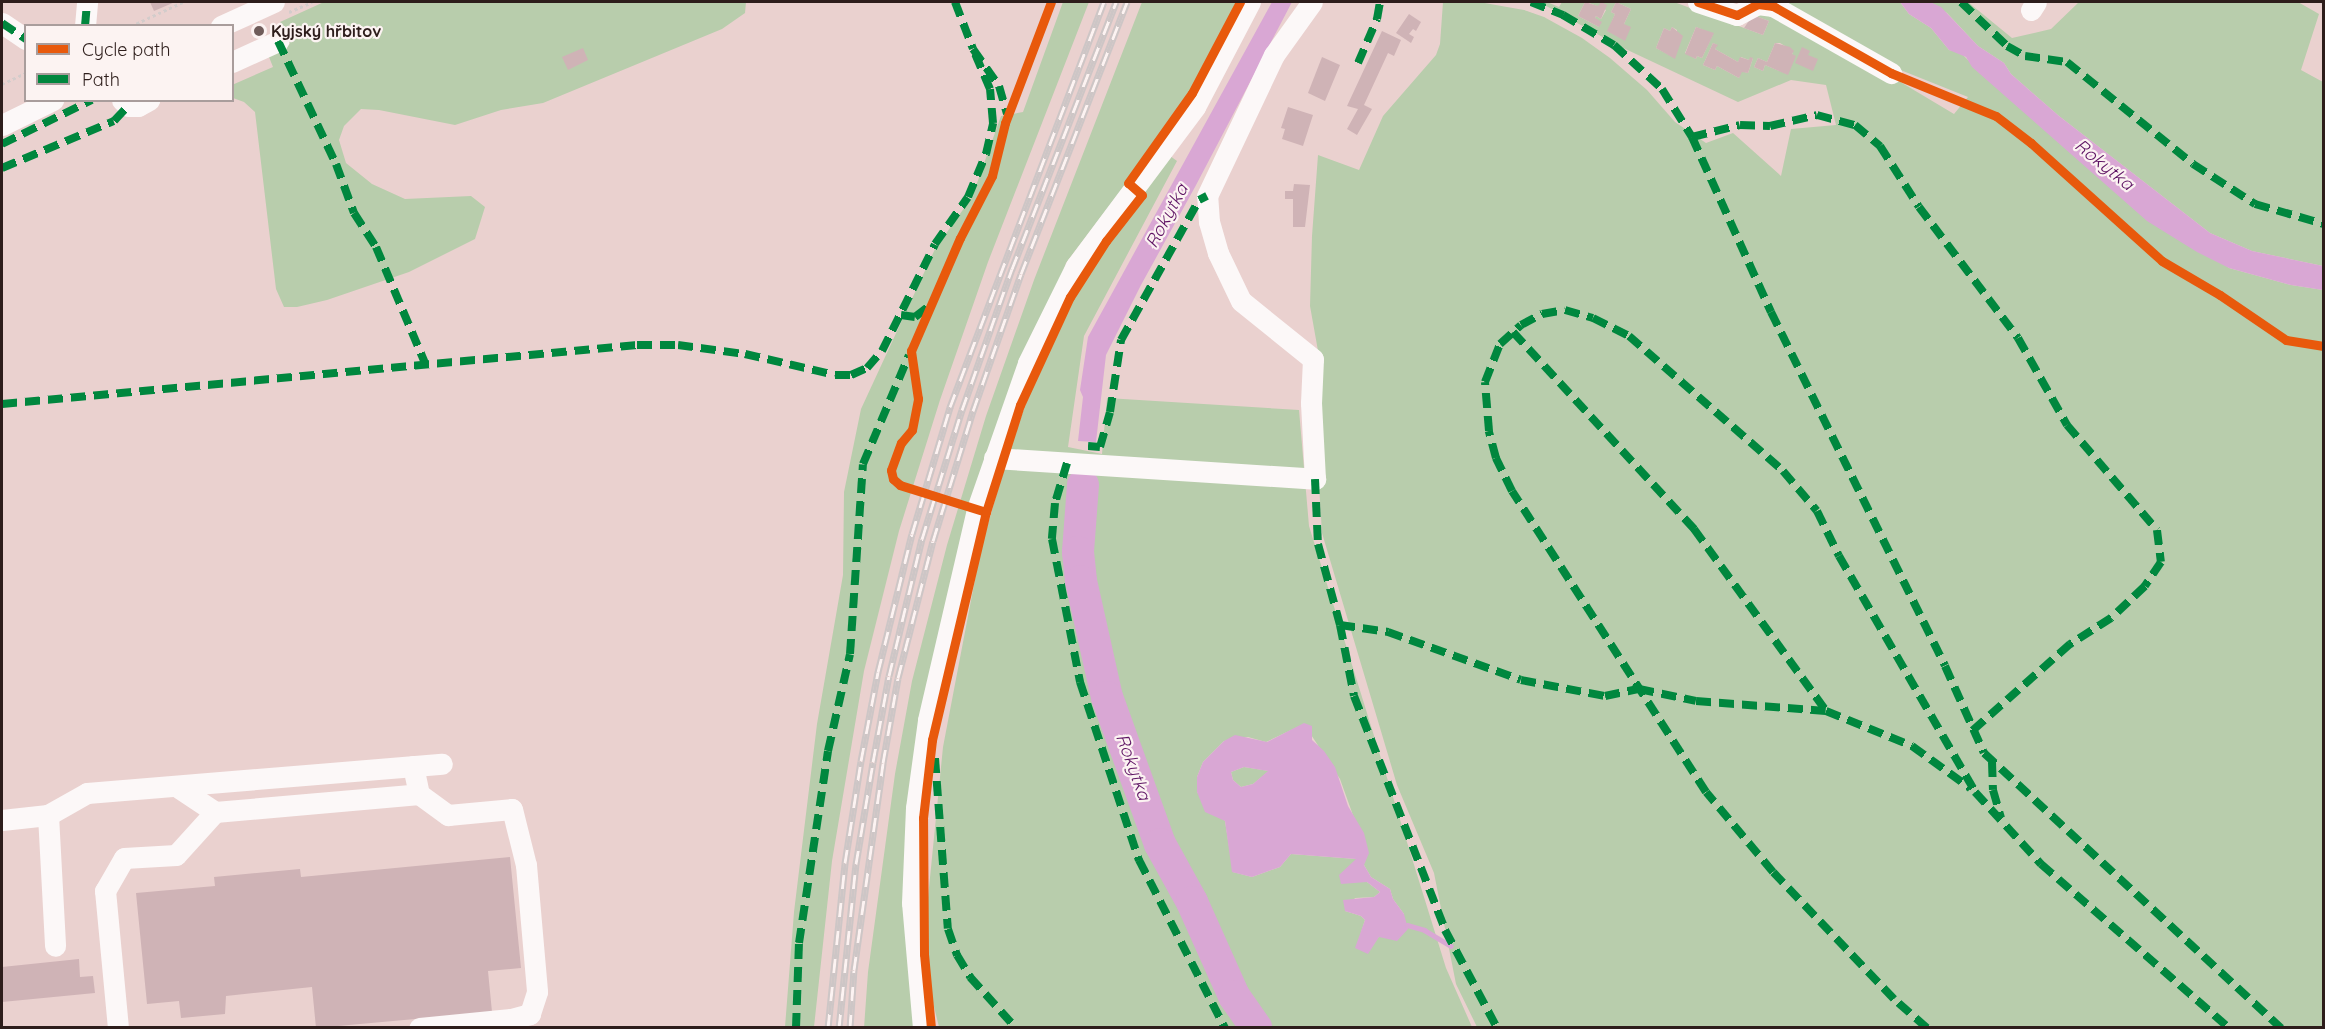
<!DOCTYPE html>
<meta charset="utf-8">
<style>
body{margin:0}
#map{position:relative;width:2325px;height:1029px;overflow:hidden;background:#ead1cf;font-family:Quicksand,sans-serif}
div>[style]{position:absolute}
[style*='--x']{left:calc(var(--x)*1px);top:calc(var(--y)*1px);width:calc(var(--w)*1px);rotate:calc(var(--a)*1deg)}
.green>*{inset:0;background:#b8cdac}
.water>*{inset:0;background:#d9a7d4}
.stream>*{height:5px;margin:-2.5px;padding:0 2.5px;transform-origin:2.5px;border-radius:2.5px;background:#d9a7d4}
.river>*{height:32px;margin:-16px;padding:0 16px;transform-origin:16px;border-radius:16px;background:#d9a7d4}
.building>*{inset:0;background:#cfb3b6}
.path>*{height:3px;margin-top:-1.5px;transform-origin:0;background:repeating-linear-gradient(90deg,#d3cccb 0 3px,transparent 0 6px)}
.minor>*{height:21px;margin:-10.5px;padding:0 10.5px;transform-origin:10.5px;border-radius:10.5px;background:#fcf8f8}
.rail>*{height:7px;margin-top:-3.5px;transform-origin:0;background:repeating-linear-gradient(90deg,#fcf3f2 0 14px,#cdc6c6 0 28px);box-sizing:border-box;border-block:2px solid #cdc6c6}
.quiet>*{height:8px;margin-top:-4px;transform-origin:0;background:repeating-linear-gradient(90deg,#00873e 0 15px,transparent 0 23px)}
.cycleway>*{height:9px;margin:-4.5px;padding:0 4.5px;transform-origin:4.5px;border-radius:4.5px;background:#e8590c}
.dots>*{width:16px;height:16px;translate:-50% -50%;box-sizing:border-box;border:3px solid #fcf3f2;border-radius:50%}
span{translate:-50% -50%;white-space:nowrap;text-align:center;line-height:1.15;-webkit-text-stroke:4.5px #fcf3f2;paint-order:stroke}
.poi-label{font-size:16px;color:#2d1d1b;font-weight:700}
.left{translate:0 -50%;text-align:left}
.water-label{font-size:18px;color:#5e1464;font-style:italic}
.frame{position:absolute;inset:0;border:3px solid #2d1d1b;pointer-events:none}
.legend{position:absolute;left:24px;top:24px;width:210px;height:78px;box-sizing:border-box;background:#fcf3f2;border:2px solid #a99d9c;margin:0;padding:8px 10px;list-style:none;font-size:18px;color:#2d1d1b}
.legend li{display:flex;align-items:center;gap:12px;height:30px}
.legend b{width:30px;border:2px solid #a99d9c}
</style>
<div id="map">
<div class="green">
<div style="clip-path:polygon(324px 2px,746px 2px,745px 13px,722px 29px,543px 103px,501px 110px,455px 125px,379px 110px,361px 109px,344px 126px,339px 140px,346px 163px,372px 184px,405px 199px,471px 196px,485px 207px,475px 239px,409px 272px,327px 300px,297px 307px,284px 307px,276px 289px,255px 112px,244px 102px,233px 98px,232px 85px,273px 67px,267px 52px,290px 44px,280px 22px)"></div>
<div style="clip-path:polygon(1063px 2px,1089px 2px,988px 262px,940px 400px,899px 531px,864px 671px,832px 861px,814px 1027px,785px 1027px,794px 912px,817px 724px,843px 575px,844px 492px,861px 409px,935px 249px,972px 197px,1001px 116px,1023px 112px)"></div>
<div style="clip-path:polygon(1142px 2px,1241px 2px,1180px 112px,1066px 263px,922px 714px,915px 1027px,864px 1028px,868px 972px,895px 774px,912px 681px,947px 545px,986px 416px,1034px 280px)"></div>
<div style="clip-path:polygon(evenodd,1443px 2px,1479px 2px,1524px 10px,1544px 17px,1582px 38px,1610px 58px,1647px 90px,1675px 122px,1706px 143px,1733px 133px,1781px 176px,1791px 129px,1836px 125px,1826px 85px,1791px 80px,1738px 102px,1619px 46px,1539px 2px,1547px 2px,1559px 7px,1562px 2px,1585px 2px,1578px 16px,1599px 27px,1595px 18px,1596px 16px,1601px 19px,1606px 10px,1587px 2px,1674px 2px,1763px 35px,1769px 21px,1753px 15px,1758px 10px,1872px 65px,1954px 114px,1968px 97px,1893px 67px,1773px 2px,1900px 2px,1909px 14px,1931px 28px,1949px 50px,1961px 53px,1985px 77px,2229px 268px,2291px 285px,2323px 290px,2323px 1027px,1477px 1027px,1456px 984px,1434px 873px,1397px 785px,1322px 533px,1316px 437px,1320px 362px,1310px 306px,1312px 236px,1318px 155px,1359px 170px,1383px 116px,1436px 55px,1440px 44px,1443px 2px,1616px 2px,1631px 9px,1624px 24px,1625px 40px,1608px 31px,1615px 14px,1611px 12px,1616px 2px,1443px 2px,1672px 27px,1677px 30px,1675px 58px,1656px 48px,1664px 28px,1670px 31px,1672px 27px,1443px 2px,1696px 27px,1713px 34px,1702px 58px,1697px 56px,1696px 59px,1685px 53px,1696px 27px,1443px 2px,1713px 43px,1717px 45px,1715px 49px,1738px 62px,1741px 57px,1749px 60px,1753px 58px,1748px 73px,1741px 71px,1739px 78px,1717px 66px,1715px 70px,1703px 65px,1713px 43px,1443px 2px,1775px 43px,1780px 43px,1793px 51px,1787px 74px,1765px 65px,1763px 71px,1754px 67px,1758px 58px,1767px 62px,1775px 43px)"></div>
<div style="clip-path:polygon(1930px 2px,1968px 2px,2012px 38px,2051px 29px,2079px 2px,2298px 2px,2319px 14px,2301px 70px,2323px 82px,2323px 266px,2252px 251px,2210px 233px,2059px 116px,2011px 74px,2004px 63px,1978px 46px,1947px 13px)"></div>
<div style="clip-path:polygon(evenodd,1166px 153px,1177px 161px,1084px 336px,1068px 447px,1102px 454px,1107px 398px,1299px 410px,1309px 526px,1446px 968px,1472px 1027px,1265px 1027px,1241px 996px,1235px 1012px,1243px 1027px,939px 1027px,922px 958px,943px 747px,981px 548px,1022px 407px,1083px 272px,1166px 153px,1304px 724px,1340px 779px,1354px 818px,1364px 865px,1371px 877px,1390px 889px,1393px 899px,1404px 914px,1379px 937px,1356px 948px,1365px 920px,1361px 916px,1345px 911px,1355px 898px,1374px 897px,1380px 892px,1367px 882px,1356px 859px,1291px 854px,1280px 867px,1252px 877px,1233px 872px,1225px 821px,1197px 792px,1197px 777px,1203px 762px,1224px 741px,1248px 737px,1266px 742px,1304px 724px)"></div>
<div style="clip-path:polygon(1244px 767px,1269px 771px,1253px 784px,1241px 787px,1233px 780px,1231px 772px)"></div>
</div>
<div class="water">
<div style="clip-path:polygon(1272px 2px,1292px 2px,1195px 187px,1141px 285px,1106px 355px,1096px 442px,1078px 441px,1083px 397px,1080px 390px,1088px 337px)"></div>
<div style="clip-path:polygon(1900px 2px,1930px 2px,1941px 7px,1978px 46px,2004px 63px,2011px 74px,2059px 116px,2210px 233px,2252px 251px,2323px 266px,2323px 290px,2291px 285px,2229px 268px,2197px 252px,2147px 221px,1972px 67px,1966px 57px,1949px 50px,1931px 28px,1909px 14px)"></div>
<div style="clip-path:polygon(evenodd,1304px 723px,1312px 726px,1312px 740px,1324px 751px,1335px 767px,1348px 806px,1364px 833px,1369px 853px,1364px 865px,1371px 877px,1390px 889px,1393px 899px,1404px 914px,1408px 929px,1397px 941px,1379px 937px,1368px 954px,1355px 948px,1365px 920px,1361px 916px,1345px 911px,1343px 900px,1374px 897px,1380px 892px,1367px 882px,1341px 884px,1339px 875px,1356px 859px,1291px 854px,1280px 867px,1252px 877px,1232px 872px,1225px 821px,1205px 812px,1197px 792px,1197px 777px,1203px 762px,1224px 741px,1235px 735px,1267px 742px,1304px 723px,1244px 767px,1268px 771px,1253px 784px,1241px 787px,1233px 780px,1231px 772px,1244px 767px)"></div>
<div style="clip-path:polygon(1241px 996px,1265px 1027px,1243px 1027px,1235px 1012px)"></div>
</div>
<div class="stream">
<div style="--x:1407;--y:925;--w:18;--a:16"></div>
<div style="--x:1424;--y:930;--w:31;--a:31"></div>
</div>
<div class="river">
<div style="--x:1083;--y:485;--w:67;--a:94.3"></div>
<div style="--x:1078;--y:552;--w:29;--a:84"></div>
<div style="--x:1081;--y:581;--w:119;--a:77.4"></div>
<div style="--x:1107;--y:697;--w:156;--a:70.2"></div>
<div style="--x:1160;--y:844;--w:66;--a:61.1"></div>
<div style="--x:1192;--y:902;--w:103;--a:65.9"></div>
<div style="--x:1234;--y:996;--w:39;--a:55"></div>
</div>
<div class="building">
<div style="clip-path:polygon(150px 2px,175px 2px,154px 11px)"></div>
<div style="clip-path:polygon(1585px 2px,1598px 6px,1601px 2px,1607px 5px,1601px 19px,1596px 16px,1595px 18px,1602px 22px,1599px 27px,1578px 16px)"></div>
<div style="clip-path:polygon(1616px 2px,1631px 9px,1624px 24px,1631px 27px,1625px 41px,1607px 31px,1615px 14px,1611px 12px)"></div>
<div style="clip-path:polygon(1409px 14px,1421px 22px,1416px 31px,1413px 29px,1409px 34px,1414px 37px,1411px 43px,1396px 33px)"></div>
<div style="clip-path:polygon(1753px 15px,1769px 21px,1763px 35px,1744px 28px)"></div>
<div style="clip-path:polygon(1672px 27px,1683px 36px,1675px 59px,1656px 48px,1664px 28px,1670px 31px)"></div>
<div style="clip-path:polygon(1696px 27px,1714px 33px,1702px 58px,1697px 56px,1696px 59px,1685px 54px)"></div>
<div style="clip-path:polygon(1382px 31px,1401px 40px,1394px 56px,1388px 53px,1364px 105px,1372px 109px,1357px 135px,1347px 129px,1358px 109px,1347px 106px)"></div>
<div style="clip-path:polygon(1713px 43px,1718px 45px,1715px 49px,1738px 62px,1740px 57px,1749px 60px,1750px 57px,1753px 58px,1748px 73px,1742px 72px,1739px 78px,1717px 66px,1715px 70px,1703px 65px)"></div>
<div style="clip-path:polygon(1775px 43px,1790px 47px,1794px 51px,1792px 54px,1796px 56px,1788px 75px,1765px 65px,1763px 71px,1754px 67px,1758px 58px,1767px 62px)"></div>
<div style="clip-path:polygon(1802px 47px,1810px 51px,1808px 55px,1818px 59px,1813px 71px,1795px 63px)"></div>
<div style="clip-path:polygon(583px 48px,588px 60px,568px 70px,562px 57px)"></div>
<div style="clip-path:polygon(1322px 57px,1340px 65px,1325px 101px,1308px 93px)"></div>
<div style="clip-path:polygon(1288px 107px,1313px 115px,1303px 146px,1282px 139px,1285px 129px,1281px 128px)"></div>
<div style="clip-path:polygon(1294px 184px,1310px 185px,1305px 227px,1293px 227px,1293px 199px,1285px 199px,1285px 191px,1293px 191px)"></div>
<div style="clip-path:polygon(510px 857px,521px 968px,488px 971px,492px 1012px,316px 1028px,312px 987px,226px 996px,225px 1014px,181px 1018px,179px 1001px,147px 1004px,136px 893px,215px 886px,214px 877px,300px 869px,301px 877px)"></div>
<div style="clip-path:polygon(79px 959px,80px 977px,93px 976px,95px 993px,2px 1002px,2px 967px)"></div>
</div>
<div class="path">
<div style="--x:2321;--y:2;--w:3;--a:18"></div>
<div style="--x:289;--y:12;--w:25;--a:-23"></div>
<div style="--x:131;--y:26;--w:57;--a:-24.8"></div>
<div style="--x:2;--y:84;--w:26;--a:-25"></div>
</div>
<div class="minor">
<div style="--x:1698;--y:2;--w:41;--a:18.4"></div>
<div style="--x:1737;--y:15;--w:24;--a:-28"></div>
<div style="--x:1758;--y:4;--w:15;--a:8"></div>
<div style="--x:1773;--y:6;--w:136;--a:29.6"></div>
<div style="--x:2031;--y:10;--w:9;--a:-58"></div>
<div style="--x:2;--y:23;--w:29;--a:34"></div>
<div style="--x:85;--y:26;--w:24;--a:-85"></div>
<div style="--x:221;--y:26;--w:58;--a:-24.4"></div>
<div style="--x:232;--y:62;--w:51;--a:-24.5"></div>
<div style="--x:122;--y:100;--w:8;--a:45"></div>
<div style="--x:128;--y:106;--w:10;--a:0"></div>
<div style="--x:138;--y:106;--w:13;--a:-29"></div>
<div style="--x:2;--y:125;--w:57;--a:-26.1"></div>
<div style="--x:994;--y:458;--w:322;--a:3.7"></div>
<div style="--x:1315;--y:479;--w:76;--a:-93"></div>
<div style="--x:1311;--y:403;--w:44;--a:-87.4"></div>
<div style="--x:1313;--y:359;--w:92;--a:-141.1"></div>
<div style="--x:1241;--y:301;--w:53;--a:-115.6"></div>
<div style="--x:1218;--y:253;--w:32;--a:-106"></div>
<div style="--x:1209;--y:222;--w:26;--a:-94"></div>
<div style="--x:1207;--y:196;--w:156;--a:-64.6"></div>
<div style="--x:1274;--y:55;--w:65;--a:-54.4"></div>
<div style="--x:413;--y:766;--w:29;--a:78"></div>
<div style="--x:419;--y:794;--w:36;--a:36"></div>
<div style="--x:448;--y:815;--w:64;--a:-5.4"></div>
<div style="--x:512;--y:809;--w:58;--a:76"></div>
<div style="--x:526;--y:865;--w:127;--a:85"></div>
<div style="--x:537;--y:992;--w:23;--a:108"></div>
<div style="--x:530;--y:1014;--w:20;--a:165"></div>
<div style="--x:511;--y:1019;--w:92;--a:174.4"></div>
<div style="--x:176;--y:786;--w:47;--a:33.7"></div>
<div style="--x:48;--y:815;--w:131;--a:86.9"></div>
<div style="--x:2;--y:820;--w:46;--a:-6.2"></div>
<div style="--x:48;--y:815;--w:45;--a:-29.4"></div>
<div style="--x:87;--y:793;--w:356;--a:-4.7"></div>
<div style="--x:118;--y:1028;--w:138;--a:-95.4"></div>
<div style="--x:105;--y:891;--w:38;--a:-60"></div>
<div style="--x:124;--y:858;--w:52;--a:-3.3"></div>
<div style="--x:176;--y:855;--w:58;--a:-47.8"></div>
<div style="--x:215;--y:812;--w:205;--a:-5"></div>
<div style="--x:923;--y:1028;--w:125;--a:-95"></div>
<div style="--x:912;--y:903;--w:95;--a:-87.6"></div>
<div style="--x:916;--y:808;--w:89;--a:-82.2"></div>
<div style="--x:928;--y:720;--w:217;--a:-76.9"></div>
<div style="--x:977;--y:509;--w:155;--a:-70.7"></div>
<div style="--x:1028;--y:363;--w:108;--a:-63.7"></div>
<div style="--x:1076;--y:266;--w:199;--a:-53.2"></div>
<div style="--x:1195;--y:107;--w:119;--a:-62.4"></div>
</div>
<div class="rail">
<div style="--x:828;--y:1028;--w:166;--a:-84.1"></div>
<div style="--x:845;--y:863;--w:103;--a:-81.1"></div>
<div style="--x:861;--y:761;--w:91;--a:-79.2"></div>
<div style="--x:878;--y:672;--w:142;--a:-76.2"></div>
<div style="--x:912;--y:534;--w:133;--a:-73.3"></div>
<div style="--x:950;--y:407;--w:433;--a:-69.2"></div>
<div style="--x:839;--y:1028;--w:165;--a:-84.1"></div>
<div style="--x:856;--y:864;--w:103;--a:-80.5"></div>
<div style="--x:873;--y:762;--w:87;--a:-79.5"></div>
<div style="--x:889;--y:676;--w:141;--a:-76.5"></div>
<div style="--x:922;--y:539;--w:135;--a:-72.8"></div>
<div style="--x:962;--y:410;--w:150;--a:-70.5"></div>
<div style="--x:1012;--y:269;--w:287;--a:-68.7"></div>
<div style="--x:850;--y:1028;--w:58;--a:-86.1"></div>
<div style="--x:854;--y:970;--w:209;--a:-82"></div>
<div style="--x:883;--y:763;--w:86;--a:-80"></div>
<div style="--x:898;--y:678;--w:141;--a:-75.7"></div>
<div style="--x:933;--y:541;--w:136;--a:-72.9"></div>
<div style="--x:973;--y:411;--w:145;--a:-70.7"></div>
<div style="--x:1021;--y:274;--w:292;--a:-68.7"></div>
</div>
<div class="quiet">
<div style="--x:955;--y:2;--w:50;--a:69"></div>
<div style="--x:973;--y:49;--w:45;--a:54.9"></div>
<div style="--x:999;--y:86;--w:29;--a:74"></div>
<div style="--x:1531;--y:2;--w:35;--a:22"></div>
<div style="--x:1563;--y:15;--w:59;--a:30.5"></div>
<div style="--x:1614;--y:45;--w:65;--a:42.5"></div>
<div style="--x:1662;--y:89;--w:57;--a:58"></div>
<div style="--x:1692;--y:137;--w:192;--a:65.7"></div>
<div style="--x:1771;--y:312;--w:394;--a:63.8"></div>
<div style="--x:1945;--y:666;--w:95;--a:65.9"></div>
<div style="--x:1984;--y:753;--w:405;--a:42.8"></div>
<div style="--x:1961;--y:2;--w:64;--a:43.7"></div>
<div style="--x:2007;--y:46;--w:21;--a:29"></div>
<div style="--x:2025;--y:56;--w:42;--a:8.1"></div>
<div style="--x:2067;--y:62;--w:162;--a:39"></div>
<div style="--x:2193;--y:164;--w:74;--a:32.8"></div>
<div style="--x:2255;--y:204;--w:72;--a:16.2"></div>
<div style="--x:2;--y:23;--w:29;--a:34"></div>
<div style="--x:85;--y:26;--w:24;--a:-85"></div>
<div style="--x:278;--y:41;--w:136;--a:64.8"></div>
<div style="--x:336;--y:164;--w:52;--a:69.8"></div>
<div style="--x:354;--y:213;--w:40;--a:57.1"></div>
<div style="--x:376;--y:247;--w:126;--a:67.1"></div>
<div style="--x:1358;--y:63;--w:48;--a:-66.6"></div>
<div style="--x:1377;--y:19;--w:17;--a:-80"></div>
<div style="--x:1692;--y:137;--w:49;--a:-14"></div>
<div style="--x:1740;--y:125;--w:30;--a:2"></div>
<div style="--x:1770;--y:126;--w:48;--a:-13.2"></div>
<div style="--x:1817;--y:115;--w:39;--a:15"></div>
<div style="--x:1855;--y:125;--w:33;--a:40"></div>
<div style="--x:1880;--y:146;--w:72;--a:57.4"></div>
<div style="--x:1919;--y:207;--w:164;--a:52.9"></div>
<div style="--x:2018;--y:338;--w:100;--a:60.6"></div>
<div style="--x:2067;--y:425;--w:138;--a:49.4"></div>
<div style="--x:2157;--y:530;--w:32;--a:83"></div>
<div style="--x:2161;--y:562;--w:29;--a:124"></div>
<div style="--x:2145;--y:586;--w:47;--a:136.7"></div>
<div style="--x:2111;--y:618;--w:49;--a:147.6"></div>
<div style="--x:2070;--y:644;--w:131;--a:138.4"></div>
<div style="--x:2;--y:144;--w:100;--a:-26.1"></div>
<div style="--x:2;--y:168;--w:121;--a:-22.8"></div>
<div style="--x:114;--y:121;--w:21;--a:-47"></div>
<div style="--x:901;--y:315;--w:14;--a:8"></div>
<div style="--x:915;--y:317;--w:16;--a:-38"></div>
<div style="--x:1513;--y:332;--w:268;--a:47.4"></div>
<div style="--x:1694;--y:529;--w:225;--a:54"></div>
<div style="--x:2;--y:404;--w:638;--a:-5.31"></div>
<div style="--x:637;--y:345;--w:41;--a:0"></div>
<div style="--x:678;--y:345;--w:68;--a:7.7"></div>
<div style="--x:745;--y:354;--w:92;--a:13.1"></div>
<div style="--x:835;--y:375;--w:16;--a:0"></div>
<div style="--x:851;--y:375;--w:17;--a:-24"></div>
<div style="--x:867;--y:368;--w:23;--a:-49"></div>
<div style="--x:882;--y:351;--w:119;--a:-63.6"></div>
<div style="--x:935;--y:244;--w:57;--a:-54.9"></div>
<div style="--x:968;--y:197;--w:47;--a:-67.3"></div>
<div style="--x:986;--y:154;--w:32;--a:-77"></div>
<div style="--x:993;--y:123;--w:34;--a:-95"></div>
<div style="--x:990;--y:89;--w:43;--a:-113"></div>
<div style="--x:1088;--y:446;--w:12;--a:5"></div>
<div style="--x:1100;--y:447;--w:36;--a:-74"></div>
<div style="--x:1110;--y:412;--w:73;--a:-81.3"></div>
<div style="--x:1121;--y:340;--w:160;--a:-60.9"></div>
<div style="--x:1199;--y:200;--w:9;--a:-27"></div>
<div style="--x:1067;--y:463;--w:42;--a:106.7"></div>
<div style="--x:1055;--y:503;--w:36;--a:95"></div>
<div style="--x:1052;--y:539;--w:146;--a:78.9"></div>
<div style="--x:1080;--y:682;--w:188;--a:71.7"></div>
<div style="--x:1139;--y:860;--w:189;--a:62.9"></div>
<div style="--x:1315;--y:479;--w:65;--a:87.4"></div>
<div style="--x:1318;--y:544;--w:84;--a:74.8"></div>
<div style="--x:1340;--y:625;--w:72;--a:78.8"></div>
<div style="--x:1354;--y:696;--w:251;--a:68.7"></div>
<div style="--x:1445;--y:930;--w:111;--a:62"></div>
<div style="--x:1340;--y:625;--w:49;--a:8.3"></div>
<div style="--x:1388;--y:632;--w:141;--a:19.8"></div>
<div style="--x:1521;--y:680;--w:86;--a:10.8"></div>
<div style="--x:1605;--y:696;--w:35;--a:-12"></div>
<div style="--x:1639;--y:689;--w:58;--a:11.9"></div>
<div style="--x:1696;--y:701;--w:130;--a:4.4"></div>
<div style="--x:1826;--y:711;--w:93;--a:22.1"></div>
<div style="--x:1912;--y:746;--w:72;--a:35.9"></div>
<div style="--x:935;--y:758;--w:171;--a:85.7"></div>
<div style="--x:948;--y:929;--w:28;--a:71"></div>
<div style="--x:957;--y:955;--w:26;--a:59"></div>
<div style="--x:970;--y:977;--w:69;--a:48"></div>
<div style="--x:1992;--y:762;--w:28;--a:88"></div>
<div style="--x:1993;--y:790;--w:29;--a:74"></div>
<div style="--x:796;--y:1028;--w:85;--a:-88"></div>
<div style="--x:799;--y:943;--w:194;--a:-81.4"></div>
<div style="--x:828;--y:751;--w:99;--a:-77.2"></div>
<div style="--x:850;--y:654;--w:190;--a:-86.1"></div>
<div style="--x:863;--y:464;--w:118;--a:-67.1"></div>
<div style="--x:1927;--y:1028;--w:44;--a:-138.7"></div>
<div style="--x:1894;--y:999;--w:175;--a:-133.6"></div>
<div style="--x:1773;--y:872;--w:104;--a:-129.9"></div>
<div style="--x:1706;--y:792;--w:358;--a:-122.8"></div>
<div style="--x:1512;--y:491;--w:37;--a:-116"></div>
<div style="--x:1496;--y:458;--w:28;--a:-105"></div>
<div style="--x:1489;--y:431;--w:49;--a:-94.7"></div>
<div style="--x:1485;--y:382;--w:41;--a:-68.5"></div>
<div style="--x:1500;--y:344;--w:28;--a:-42"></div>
<div style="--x:1521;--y:325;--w:24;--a:-28"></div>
<div style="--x:1542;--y:314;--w:23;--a:-10"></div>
<div style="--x:1565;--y:310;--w:29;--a:16"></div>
<div style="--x:1593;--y:318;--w:40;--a:26.6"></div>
<div style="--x:1629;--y:336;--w:205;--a:41.2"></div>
<div style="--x:1783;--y:471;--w:52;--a:49.6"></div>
<div style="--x:1817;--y:511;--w:50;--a:63.9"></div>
<div style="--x:1839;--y:556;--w:272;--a:60"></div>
<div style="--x:1975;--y:792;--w:98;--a:47.5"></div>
<div style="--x:2041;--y:864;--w:249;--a:41.1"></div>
</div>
<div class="cycleway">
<div style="--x:1698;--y:2;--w:41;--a:18.4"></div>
<div style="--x:1737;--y:15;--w:24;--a:-28"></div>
<div style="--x:1758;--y:4;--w:15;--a:8"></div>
<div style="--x:1773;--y:6;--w:136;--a:29.6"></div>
<div style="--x:1891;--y:73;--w:113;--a:22.3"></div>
<div style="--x:1996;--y:116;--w:44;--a:37.6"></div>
<div style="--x:2031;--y:143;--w:176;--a:42"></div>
<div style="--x:2162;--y:261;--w:67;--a:30.4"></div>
<div style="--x:2220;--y:295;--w:80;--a:34.3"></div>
<div style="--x:2286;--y:340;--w:38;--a:9"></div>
<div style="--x:986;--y:512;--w:90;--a:-162.6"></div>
<div style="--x:900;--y:485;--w:9;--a:-139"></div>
<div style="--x:893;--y:479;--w:9;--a:-103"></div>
<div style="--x:891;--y:470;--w:29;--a:-70"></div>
<div style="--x:901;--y:443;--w:17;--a:-50"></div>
<div style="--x:912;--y:430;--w:32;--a:-79"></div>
<div style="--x:918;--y:399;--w:49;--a:-98.3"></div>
<div style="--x:911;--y:351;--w:123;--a:-66.6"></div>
<div style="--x:960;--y:238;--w:70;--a:-62.7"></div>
<div style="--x:992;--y:176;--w:55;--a:-76.2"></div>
<div style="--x:1005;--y:123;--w:129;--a:-69.2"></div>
<div style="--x:931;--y:1028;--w:74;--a:-95.4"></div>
<div style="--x:924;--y:954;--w:136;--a:-90.4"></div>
<div style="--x:923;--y:818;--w:79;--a:-83.4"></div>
<div style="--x:932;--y:740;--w:234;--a:-76.7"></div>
<div style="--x:986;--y:512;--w:112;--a:-72.4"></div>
<div style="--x:1020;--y:405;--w:119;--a:-65.2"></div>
<div style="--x:1070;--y:297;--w:67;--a:-57.3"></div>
<div style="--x:1106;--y:241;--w:58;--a:-52"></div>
<div style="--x:1142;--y:195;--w:18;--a:-139"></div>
<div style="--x:1128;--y:183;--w:110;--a:-54.6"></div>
<div style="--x:1192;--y:93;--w:103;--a:-62.2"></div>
</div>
<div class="dots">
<div style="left:259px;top:31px;background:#6f5c5a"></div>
</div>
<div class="poi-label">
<span class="left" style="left:271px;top:31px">Kyjský hřbitov</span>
</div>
<div class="water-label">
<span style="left:2104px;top:165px;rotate:39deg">Rokytka</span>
<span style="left:1167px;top:216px;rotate:-62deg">Rokytka</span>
<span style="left:1133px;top:767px;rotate:70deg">Rokytka</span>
</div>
<div class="frame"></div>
<ul class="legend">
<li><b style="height:8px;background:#e8590c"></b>Cycle path</li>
<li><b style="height:8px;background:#00873e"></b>Path</li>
</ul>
</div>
